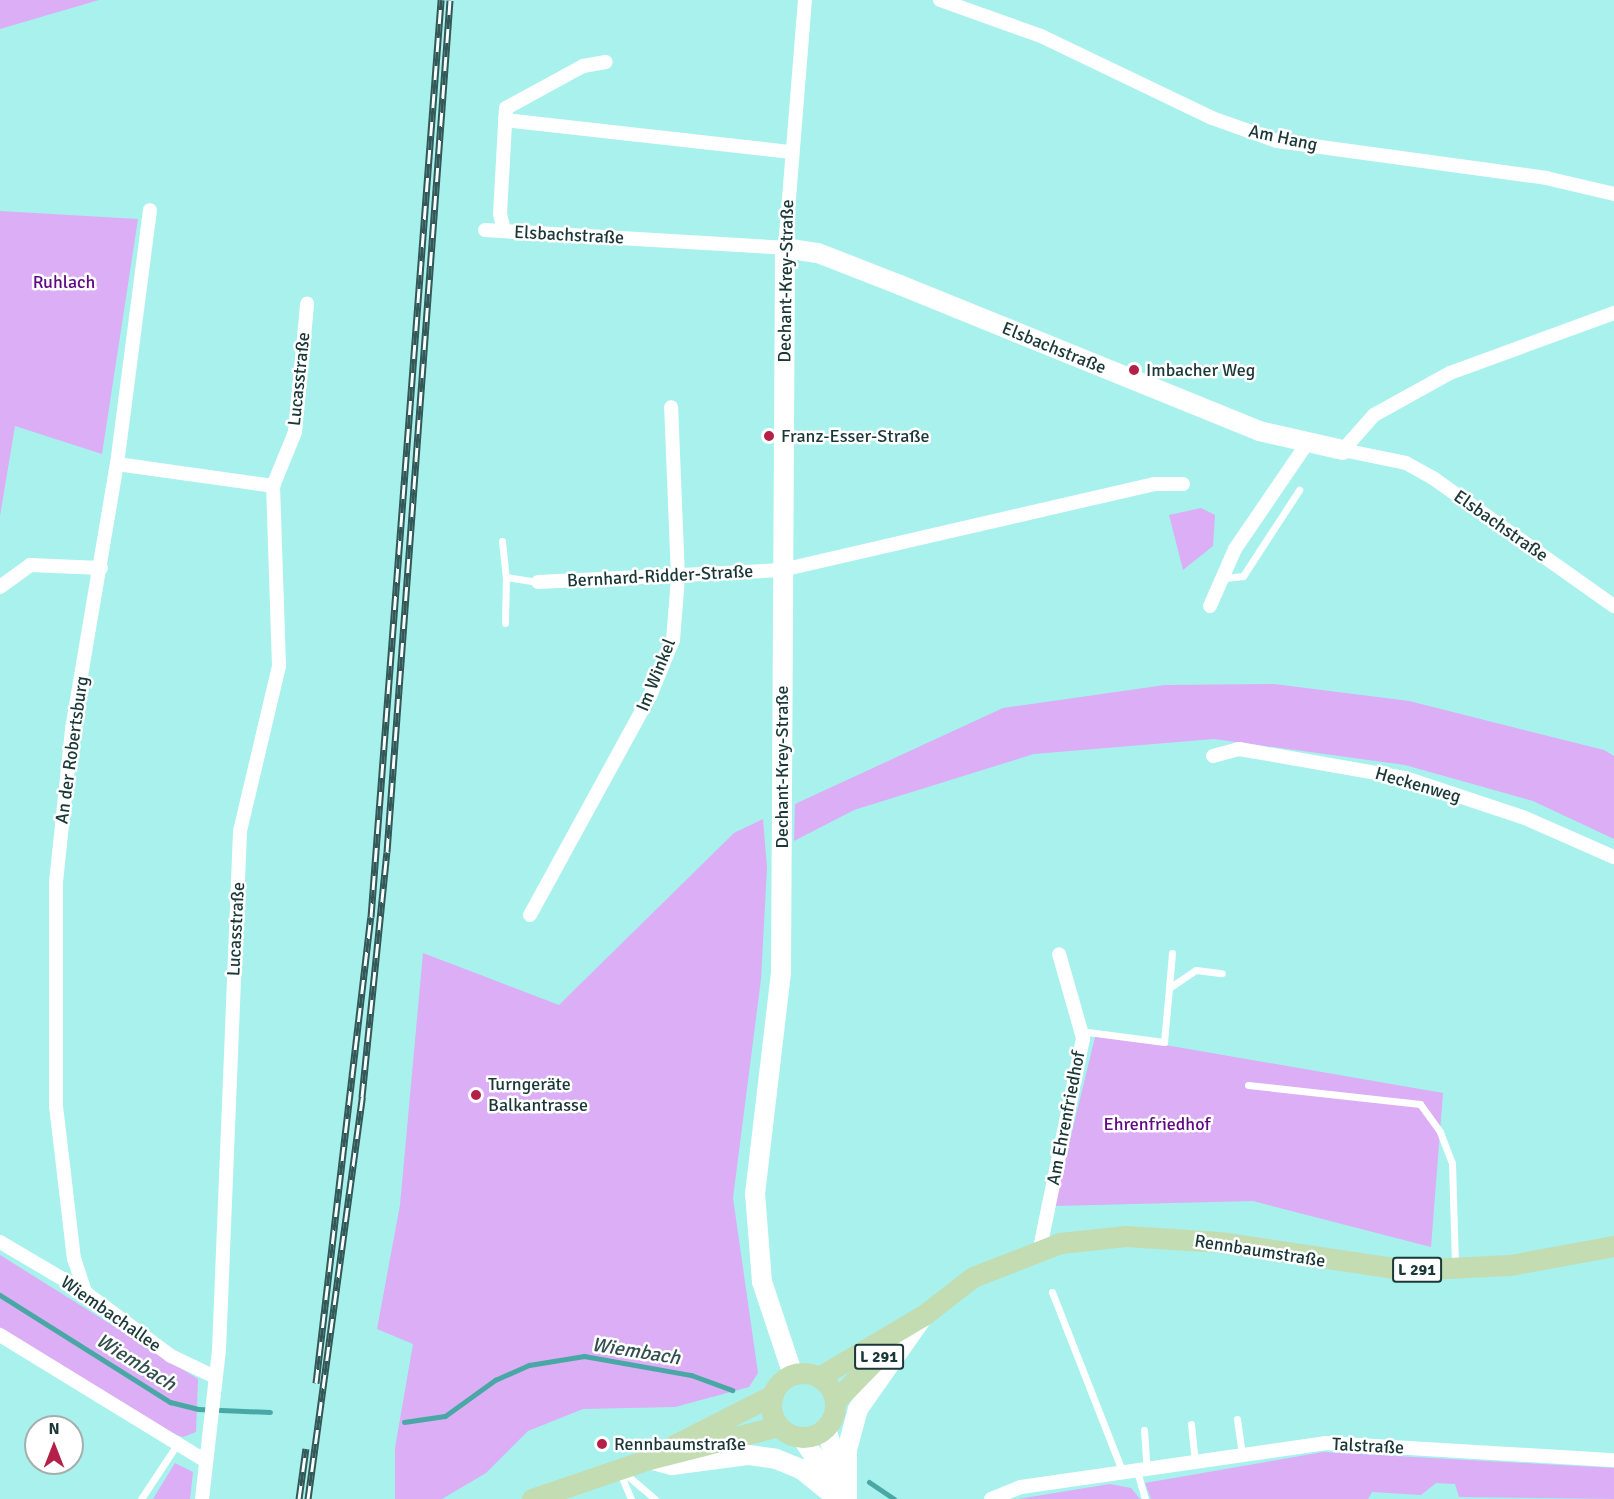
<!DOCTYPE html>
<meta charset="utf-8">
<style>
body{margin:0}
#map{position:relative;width:1614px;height:1499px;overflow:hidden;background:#a8f1ed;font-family:Signika,sans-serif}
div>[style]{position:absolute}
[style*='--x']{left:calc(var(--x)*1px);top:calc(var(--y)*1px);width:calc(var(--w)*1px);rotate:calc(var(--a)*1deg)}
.green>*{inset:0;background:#dbaef6}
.stream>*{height:5px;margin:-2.5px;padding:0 2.5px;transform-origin:2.5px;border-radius:2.5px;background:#49a8a5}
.lane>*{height:7px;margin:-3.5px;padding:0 3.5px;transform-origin:3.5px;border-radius:3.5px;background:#fff}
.street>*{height:14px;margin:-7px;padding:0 7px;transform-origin:7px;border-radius:7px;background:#fff}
.secondary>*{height:20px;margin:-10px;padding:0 10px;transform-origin:10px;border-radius:10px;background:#fff}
.primary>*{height:21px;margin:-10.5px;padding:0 10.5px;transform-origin:10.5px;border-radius:10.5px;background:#c4dcb2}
.primary>.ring{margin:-10.5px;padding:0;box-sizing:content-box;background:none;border:21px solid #c4dcb2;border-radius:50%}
.rail>*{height:7px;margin-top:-3.5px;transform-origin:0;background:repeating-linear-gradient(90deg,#fff 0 14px,#335857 0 28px);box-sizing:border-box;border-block:2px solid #335857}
.dots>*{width:16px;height:16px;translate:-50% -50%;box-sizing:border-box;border:3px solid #fff;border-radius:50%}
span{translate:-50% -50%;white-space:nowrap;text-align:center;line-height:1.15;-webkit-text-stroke:5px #fff;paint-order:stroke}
.shield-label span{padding:2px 4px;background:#fff;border:2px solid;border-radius:4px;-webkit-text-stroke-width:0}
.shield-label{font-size:16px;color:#1a3837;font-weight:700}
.street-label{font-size:18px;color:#1a3837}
.park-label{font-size:18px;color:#600b84}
.poi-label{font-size:18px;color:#1a3837}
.left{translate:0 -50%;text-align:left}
.water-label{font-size:20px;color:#314f4e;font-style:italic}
.north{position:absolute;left:24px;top:1415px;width:60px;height:60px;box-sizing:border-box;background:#fff;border:2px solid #a3afaf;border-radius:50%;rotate:0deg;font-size:16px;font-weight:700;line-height:24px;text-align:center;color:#1a3837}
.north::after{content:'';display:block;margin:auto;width:21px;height:27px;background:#b32148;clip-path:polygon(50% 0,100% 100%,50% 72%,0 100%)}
</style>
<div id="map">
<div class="green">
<div style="clip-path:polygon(0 0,99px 0,0 29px)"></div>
<div style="clip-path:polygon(0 211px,138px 219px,102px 454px,15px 426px,0 516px)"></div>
<div style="clip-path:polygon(1201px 508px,1215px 515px,1213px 546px,1183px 570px,1169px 515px)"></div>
<div style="clip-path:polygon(1274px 684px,1409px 701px,1604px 750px,1614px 756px,1614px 839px,1533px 801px,1405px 765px,1214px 739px,1034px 754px,854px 810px,794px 841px,795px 804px,1003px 708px,1165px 685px)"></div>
<div style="clip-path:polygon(763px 819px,767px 868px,761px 979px,733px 1198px,758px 1373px,749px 1387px,675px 1407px,583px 1409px,528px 1431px,486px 1473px,442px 1499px,395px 1499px,395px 1448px,413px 1344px,377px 1329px,400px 1205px,423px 953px,559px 1005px,734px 833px)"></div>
<div style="clip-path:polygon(1096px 1033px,1443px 1093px,1431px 1247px,1253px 1201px,1054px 1206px)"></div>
<div style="clip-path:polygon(0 1255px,198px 1379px,196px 1432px,183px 1437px,165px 1431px,0 1327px)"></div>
<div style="clip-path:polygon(1323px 1452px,1614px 1468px,1614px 1499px,1459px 1497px,1455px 1484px,1436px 1483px,1421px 1495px,1372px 1492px,1368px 1499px,1151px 1499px,1145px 1483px)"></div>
<div style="clip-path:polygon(175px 1463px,193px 1472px,190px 1499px,153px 1499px)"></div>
<div style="clip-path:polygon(1110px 1484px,1131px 1488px,1140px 1499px,1018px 1499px)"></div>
</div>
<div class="stream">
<div style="--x:0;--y:1295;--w:201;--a:32.2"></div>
<div style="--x:170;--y:1402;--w:29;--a:14"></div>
<div style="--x:198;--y:1409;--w:72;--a:2.4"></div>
<div style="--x:404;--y:1422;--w:41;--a:-8.3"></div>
<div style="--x:445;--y:1416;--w:62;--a:-35.8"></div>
<div style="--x:495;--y:1380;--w:37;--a:-24"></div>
<div style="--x:529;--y:1365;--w:56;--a:-9.3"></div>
<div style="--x:584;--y:1356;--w:109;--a:10.1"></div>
<div style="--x:691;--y:1375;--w:44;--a:20.1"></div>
<div style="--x:869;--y:1482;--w:30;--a:34"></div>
</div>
<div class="lane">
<div style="--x:502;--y:541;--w:36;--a:84"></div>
<div style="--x:1226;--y:578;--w:17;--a:-7"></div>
<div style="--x:1243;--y:576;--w:103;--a:-56.9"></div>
<div style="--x:505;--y:623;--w:46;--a:-88.8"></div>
<div style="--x:506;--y:577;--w:32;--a:9"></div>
<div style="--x:1172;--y:953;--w:35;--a:95"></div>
<div style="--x:1169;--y:988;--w:32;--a:-34"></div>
<div style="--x:1196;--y:970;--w:26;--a:7"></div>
<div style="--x:1080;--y:1031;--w:85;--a:7.5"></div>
<div style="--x:1164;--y:1042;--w:54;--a:-84.7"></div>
<div style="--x:1248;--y:1085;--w:173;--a:6.3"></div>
<div style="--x:1420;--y:1104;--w:34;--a:54"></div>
<div style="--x:1440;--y:1132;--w:33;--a:69"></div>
<div style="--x:1452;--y:1163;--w:101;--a:88.3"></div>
<div style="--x:1052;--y:1292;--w:194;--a:68.6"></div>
<div style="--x:1237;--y:1419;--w:36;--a:82"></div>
<div style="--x:1191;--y:1424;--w:39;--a:84"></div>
<div style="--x:1144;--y:1430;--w:39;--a:86"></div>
<div style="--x:622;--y:1471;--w:43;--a:40.3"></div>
<div style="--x:1137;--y:1471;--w:29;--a:74"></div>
<div style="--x:620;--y:1473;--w:28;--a:67"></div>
<div style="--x:141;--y:1499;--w:64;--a:-56.6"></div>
</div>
<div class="street">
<div style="--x:940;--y:0;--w:107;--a:19.6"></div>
<div style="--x:1041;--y:36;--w:190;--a:25.6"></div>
<div style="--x:1212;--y:118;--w:69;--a:19.5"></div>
<div style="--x:1277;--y:141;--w:272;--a:7.8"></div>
<div style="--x:1546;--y:178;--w:70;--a:13.2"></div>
<div style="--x:505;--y:120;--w:288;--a:6.4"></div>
<div style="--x:485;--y:230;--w:301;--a:3.4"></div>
<div style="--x:785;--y:248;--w:249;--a:-85.4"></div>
<div style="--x:504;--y:231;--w:17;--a:-103"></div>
<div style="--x:500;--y:214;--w:106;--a:-86.8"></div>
<div style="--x:506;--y:108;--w:88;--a:-28.6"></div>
<div style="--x:583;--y:66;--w:23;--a:-10"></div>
<div style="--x:1343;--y:450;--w:64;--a:11.7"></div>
<div style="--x:1406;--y:463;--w:31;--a:29"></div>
<div style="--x:1433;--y:478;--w:222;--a:35.3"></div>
<div style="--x:1343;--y:450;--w:47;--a:-48.5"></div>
<div style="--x:1374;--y:415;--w:87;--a:-28.9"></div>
<div style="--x:1450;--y:373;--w:175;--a:-20.1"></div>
<div style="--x:117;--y:464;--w:158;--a:8"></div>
<div style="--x:538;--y:582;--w:244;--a:-2.8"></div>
<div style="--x:782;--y:570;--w:382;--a:-13"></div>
<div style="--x:1154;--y:484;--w:29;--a:0"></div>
<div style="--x:0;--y:587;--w:37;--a:-36"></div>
<div style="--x:30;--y:565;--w:71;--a:2.4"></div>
<div style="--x:1210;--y:606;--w:62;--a:-66.3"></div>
<div style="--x:1235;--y:549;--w:126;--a:-55.7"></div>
<div style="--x:1213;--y:756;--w:27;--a:-15"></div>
<div style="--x:1239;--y:749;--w:169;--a:9.9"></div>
<div style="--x:1405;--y:778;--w:126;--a:18.4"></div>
<div style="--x:1525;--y:818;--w:97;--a:23.7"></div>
<div style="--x:530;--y:915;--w:250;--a:-61.3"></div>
<div style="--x:650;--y:696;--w:61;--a:-67.7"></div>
<div style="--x:673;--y:640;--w:62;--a:-85.4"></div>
<div style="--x:678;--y:578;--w:171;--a:-92.3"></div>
<div style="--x:0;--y:1242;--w:99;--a:30.5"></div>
<div style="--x:85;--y:1292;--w:107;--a:36.7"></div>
<div style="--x:171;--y:1356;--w:47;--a:25.5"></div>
<div style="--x:1040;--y:1248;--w:214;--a:-78.4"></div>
<div style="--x:1083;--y:1038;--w:87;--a:-105.9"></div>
<div style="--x:85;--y:1292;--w:35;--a:-108"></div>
<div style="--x:74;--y:1259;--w:155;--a:-96.7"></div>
<div style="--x:56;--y:1105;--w:223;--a:-90"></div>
<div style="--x:56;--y:882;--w:154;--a:-84"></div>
<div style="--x:72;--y:729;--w:269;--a:-80.4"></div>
<div style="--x:117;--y:464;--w:256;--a:-82.6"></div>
<div style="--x:0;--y:1335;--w:239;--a:31.5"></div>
<div style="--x:202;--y:1499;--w:150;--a:-83.5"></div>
<div style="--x:219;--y:1350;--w:519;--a:-87.68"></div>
<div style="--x:240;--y:831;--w:170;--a:-76.7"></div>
<div style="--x:279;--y:666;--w:180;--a:-91.9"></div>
<div style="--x:273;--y:486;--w:58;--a:-67.8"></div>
<div style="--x:295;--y:432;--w:129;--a:-84.6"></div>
<div style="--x:991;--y:1499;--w:32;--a:-22"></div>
<div style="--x:1021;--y:1487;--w:307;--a:-8.2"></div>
<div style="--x:1325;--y:1443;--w:289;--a:3.4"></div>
</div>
<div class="secondary">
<div style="--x:793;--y:1375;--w:98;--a:-108.4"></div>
<div style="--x:762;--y:1282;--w:88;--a:-94.5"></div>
<div style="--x:755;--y:1194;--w:223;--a:-83.3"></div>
<div style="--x:781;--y:973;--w:725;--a:-89.68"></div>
<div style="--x:785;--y:248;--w:33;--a:9"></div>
<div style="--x:818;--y:253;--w:88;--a:21.3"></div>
<div style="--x:900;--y:285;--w:388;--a:22.1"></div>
<div style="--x:1259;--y:431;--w:86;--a:12.7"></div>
<div style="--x:826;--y:1428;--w:53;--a:73.6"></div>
<div style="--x:802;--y:1438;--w:66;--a:56.1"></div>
<div style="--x:649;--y:1459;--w:24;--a:15"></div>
<div style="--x:672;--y:1465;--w:78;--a:-7.4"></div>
<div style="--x:749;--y:1455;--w:27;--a:8"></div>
<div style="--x:776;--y:1459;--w:27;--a:22"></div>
<div style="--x:801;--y:1469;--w:48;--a:39"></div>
<div style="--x:847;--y:1499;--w:49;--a:-90"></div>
<div style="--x:847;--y:1450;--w:42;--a:-75"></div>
<div style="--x:858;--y:1409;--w:115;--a:-54.9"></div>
</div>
<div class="primary">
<div class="ring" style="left:771px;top:1373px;width:43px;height:43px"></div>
<div style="--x:819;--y:1377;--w:122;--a:-30.6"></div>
<div style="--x:924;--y:1315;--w:62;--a:-37.8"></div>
<div style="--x:973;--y:1277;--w:93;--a:-21.3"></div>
<div style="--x:1060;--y:1243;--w:66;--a:-6.1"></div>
<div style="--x:1126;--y:1236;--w:94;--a:3.7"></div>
<div style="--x:1220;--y:1242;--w:190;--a:8.5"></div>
<div style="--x:1408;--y:1270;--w:102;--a:-2.8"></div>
<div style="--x:1510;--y:1265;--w:106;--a:-10.4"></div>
<div style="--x:836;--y:1400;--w:62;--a:-45.7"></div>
<div style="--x:672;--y:1446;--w:113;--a:-26.8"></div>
<div style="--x:532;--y:1499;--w:124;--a:-18.9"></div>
<div style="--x:649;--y:1459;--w:133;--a:-14.3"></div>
</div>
<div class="rail">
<div style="--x:316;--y:1383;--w:469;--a:-83.3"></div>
<div style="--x:371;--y:917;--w:920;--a:-85.63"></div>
<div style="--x:299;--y:1499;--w:51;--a:-82.2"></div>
<div style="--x:308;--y:1499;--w:406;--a:-82.3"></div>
<div style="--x:362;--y:1097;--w:246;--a:-84.2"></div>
<div style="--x:387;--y:852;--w:854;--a:-85.77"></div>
</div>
<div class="dots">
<div style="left:1134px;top:370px;background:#b32148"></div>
<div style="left:769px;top:436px;background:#b32148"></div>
<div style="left:476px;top:1095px;background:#b32148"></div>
<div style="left:602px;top:1444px;background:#b32148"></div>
</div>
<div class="shield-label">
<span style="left:1417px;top:1270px">L 291</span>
<span style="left:879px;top:1357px">L 291</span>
</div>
<div class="street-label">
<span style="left:1283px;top:138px;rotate:12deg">Am Hang</span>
<span style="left:569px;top:235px;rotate:3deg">Elsbachstraße</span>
<span style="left:786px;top:281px;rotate:-89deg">Dechant-Krey-Straße</span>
<span style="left:1054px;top:348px;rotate:22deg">Elsbachstraße</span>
<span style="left:299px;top:379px;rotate:-84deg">Lucasstraße</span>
<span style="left:1501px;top:526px;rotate:35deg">Elsbachstraße</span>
<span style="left:660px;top:576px;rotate:-3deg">Bernhard-Ridder-Straße</span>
<span style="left:656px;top:675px;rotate:-68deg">Im Winkel</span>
<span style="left:72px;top:750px;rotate:-82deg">An der Robertsburg</span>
<span style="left:782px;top:767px;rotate:-90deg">Dechant-Krey-Straße</span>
<span style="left:1418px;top:785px;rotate:16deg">Heckenweg</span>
<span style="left:236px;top:929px;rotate:-87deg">Lucasstraße</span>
<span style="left:1066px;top:1118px;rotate:-79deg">Am Ehrenfriedhof</span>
<span style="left:1260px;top:1251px;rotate:9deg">Rennbaumstraße</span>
<span style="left:111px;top:1314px;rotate:35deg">Wiembachallee</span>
<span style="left:1368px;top:1446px;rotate:3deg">Talstraße</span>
</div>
<div class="park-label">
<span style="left:64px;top:282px">Ruhlach</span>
<span style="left:1157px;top:1124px">Ehrenfriedhof</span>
</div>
<div class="poi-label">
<span class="left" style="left:1146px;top:370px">Imbacher Weg</span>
<span class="left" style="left:781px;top:436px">Franz-Esser-Straße</span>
<span class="left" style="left:488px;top:1095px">Turngeräte<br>Balkantrasse</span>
<span class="left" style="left:614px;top:1444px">Rennbaumstraße</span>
</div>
<div class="water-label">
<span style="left:636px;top:1351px;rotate:9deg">Wiembach</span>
<span style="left:136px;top:1362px;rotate:32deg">Wiembach</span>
</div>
<div class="north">N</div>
</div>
